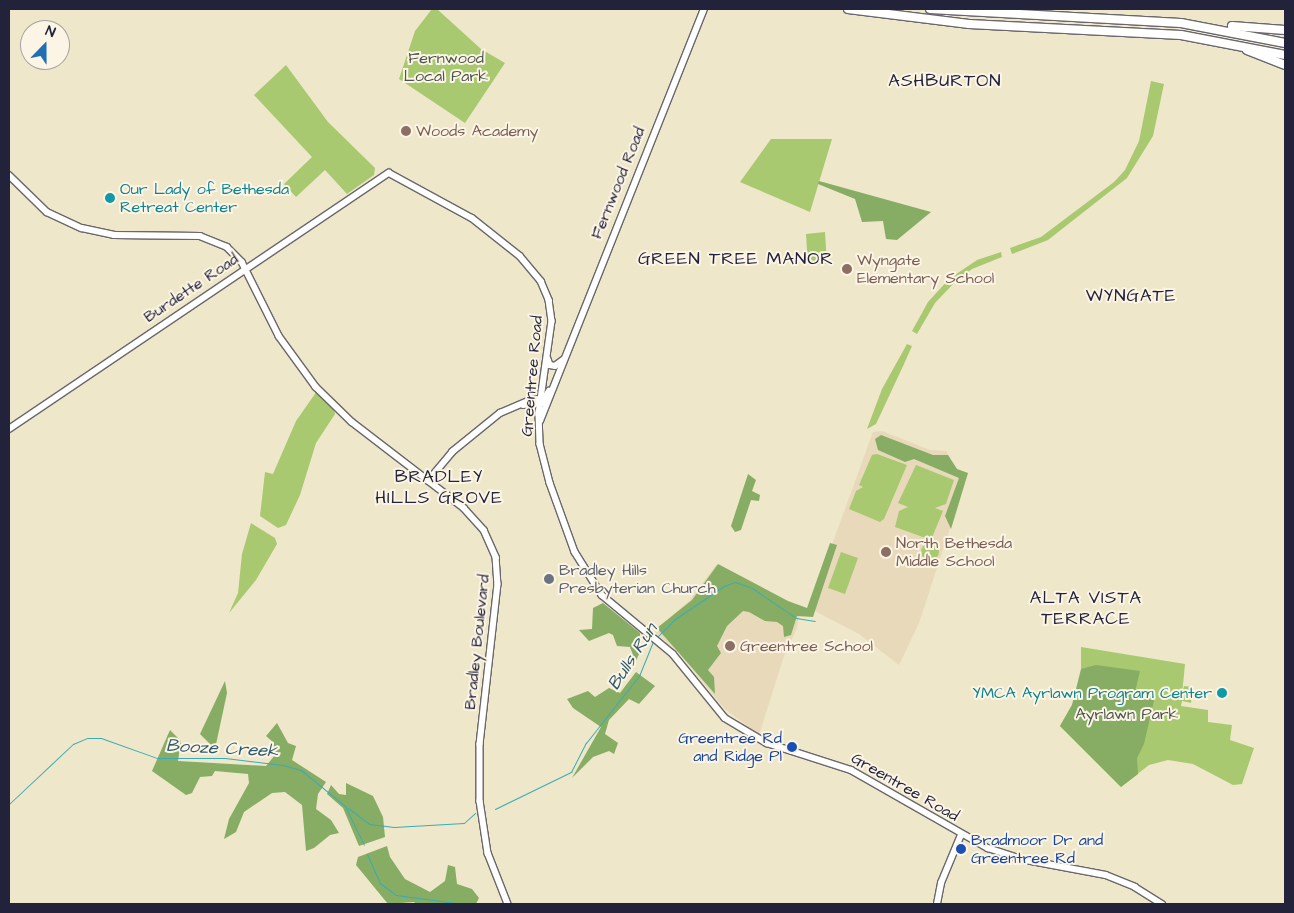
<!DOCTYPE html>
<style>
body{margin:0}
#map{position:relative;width:1294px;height:913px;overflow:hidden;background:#eee7c9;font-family:"Architects Daughter",sans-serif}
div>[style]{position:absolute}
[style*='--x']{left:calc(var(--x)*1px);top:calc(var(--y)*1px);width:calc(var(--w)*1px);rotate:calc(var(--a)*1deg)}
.built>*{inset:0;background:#e8d9ba}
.green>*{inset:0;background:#a9c971}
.round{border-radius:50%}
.forest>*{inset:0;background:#86ad63}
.stream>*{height:1px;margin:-0.5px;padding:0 0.5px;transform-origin:0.5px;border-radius:0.5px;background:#3aabb6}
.roads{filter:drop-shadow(1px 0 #69676d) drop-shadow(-1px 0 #69676d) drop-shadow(0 1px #69676d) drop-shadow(0 -1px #69676d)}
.secondary>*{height:5.5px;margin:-2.75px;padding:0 2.75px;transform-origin:2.75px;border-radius:2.75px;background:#fff}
.highway>*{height:8px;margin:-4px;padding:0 4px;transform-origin:4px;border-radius:4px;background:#fff}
.dots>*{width:14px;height:14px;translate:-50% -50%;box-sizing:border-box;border:2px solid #fcf5e5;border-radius:50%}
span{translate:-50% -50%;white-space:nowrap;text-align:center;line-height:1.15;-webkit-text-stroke:4px #fcf5e5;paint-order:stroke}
.park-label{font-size:16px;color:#4a544b}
.education-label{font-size:16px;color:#785e54}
.left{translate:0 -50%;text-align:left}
.street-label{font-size:16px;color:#22223b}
.culture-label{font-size:16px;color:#0d838f}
.right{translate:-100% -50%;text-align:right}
.worship-label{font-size:16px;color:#5b616d}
.transit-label{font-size:16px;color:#164399}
.neighbourhood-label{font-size:18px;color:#22223b;letter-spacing:1px}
.water-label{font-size:18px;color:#2c596c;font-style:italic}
.frame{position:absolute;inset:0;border:10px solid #22223b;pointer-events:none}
.north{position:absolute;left:20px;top:20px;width:50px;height:50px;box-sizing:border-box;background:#fcf5e5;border:1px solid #a5a1a1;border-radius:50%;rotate:22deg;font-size:14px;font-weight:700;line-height:20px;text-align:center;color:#22223b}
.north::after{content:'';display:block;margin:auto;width:18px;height:22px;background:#1f6fb2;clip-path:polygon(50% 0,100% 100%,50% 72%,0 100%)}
</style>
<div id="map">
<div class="built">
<div style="clip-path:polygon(882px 431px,930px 450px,946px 451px,957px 469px,968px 473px,919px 623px,899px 665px,859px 634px,809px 608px,873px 432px)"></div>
<div style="clip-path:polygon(716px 565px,800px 610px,797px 628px,784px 656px,759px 735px,724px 708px,678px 652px,654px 631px,689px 601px)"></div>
</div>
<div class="green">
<div style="clip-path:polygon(432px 9px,437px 9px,481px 49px,505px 63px,465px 123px,399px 79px,415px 31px)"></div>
<div style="clip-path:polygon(286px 65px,328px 122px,375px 168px,374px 175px,347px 194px,325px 170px,296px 197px,284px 184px,312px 157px,254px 95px)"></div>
<div style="clip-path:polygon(1151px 81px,1164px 84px,1153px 136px,1127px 178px,1048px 240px,1012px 254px,1010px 248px,1041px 237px,1114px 182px,1125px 170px,1139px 141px)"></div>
<div style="clip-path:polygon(771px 139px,832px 139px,810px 212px,740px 182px)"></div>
<div style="clip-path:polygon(825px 232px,827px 264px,808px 265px,806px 234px)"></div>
<div style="clip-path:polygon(1001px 252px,1002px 257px,972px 269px,955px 282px,935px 303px,917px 334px,912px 331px,928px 302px,949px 279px,977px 260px)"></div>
<div style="clip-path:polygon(907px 344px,912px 346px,904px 364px,876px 424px,867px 429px,882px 389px)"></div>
<div style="clip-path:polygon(317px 391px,334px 409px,335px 414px,316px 443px,300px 495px,286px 525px,278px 528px,260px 516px,265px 472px,273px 474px,296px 421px)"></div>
<div style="clip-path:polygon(877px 454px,907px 465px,884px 519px,880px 522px,849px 509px,856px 491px,863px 487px,859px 485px,872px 455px)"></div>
<div style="clip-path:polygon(916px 465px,954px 480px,946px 504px,935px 508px,943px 511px,931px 540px,895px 527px,899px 511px,908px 507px,898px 503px)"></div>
<div style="clip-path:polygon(251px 523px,275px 538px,277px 544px,256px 580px,229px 613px,238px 593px,242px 554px)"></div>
<div class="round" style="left:921px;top:543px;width:18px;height:18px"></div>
<div style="clip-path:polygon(841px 552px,858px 558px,845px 594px,828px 588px)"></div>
<div style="clip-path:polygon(1081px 647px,1185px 664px,1182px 695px,1184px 686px,1193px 687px,1191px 703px,1182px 701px,1181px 706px,1208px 710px,1208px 722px,1232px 725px,1230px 740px,1254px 748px,1242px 784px,1233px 785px,1193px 764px,1168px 760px,1149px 765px,1121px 787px,1060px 726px,1072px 705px,1081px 679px)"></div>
</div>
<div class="forest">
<div style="clip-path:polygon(819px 181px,931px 212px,897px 240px,886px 239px,883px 221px,862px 222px,855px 199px,818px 184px)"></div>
<div style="clip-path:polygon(881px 435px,933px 455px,948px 455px,957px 469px,968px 473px,951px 529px,945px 516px,959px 478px,914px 459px,905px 462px,878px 450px,875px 439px)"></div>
<div style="clip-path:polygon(748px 474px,756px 480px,752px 491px,760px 495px,759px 501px,751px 500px,741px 530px,735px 532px,731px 526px)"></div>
<div style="clip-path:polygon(830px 543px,837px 545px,813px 617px,797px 616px,791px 635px,784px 637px,783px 626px,777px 622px,765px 621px,749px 612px,743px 611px,727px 626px,717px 646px,721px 653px,708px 670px,714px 677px,715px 694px,657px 628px,692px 600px,718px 564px,788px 601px,807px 608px)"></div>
<div style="clip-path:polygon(603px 603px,640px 633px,640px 652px,630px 673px,621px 668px,633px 655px,630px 647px,617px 646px,613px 635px,609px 633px,589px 641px,579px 630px,592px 629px,593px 608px)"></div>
<div style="clip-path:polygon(1096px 665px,1140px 671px,1135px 692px,1155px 696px,1144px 744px,1137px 758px,1138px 774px,1121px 787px,1060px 726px,1072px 705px,1081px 669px)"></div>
<div style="clip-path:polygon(636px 672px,655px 686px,639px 704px,629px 699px,609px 720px,605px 734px,618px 743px,614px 754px,609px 751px,593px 757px,572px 778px,601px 727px,573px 708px,567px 699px,588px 691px,595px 697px,609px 688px,620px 693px)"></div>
<div style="clip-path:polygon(225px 681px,227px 693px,215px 749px,200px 734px)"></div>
<div style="clip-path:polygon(277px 723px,288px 743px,296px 746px,292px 760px,326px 782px,318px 794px,316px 809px,331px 820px,339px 833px,330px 835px,314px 848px,306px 851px,302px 805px,285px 792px,272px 793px,244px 812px,236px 832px,224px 839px,229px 819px,249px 783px,248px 774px,215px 771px,212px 776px,200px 777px,192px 793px,186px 795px,152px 771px,170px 730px,181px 741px,178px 761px,266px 766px,275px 755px,273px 742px,266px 736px)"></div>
<div style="clip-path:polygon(346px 783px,373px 796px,383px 817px,385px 837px,359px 846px,343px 808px,327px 794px,331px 785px,339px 794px,346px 795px)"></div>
<div style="clip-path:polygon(387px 846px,390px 857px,405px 879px,430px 892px,445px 881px,448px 865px,455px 867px,457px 884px,472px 889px,479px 898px,476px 904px,416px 904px,414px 902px,388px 904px,356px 865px,358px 857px)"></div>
</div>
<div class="stream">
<div style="--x:657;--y:637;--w:25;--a:-45"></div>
<div style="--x:675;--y:619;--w:59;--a:-34"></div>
<div style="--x:724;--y:586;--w:12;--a:-20"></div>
<div style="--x:735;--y:582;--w:18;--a:19"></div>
<div style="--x:752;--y:588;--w:53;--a:34.3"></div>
<div style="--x:796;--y:618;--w:19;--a:9"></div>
<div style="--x:9;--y:804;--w:88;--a:-43.2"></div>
<div style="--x:73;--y:744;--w:15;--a:-23"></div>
<div style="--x:87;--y:738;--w:14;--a:0"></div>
<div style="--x:101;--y:738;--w:59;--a:19.7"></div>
<div style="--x:157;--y:758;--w:68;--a:0"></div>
<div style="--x:225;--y:758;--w:58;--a:6.9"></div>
<div style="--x:283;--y:765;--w:19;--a:16"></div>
<div style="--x:301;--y:770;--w:57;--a:39.3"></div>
<div style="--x:345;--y:806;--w:43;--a:64"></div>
<div style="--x:348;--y:808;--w:26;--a:37"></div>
<div style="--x:369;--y:824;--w:25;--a:7"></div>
<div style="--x:394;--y:827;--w:70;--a:-3.3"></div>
<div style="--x:464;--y:823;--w:15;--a:-42"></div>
<div style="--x:495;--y:809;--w:85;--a:-26"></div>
<div style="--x:571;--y:772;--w:33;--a:-63"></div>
<div style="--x:586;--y:743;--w:85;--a:-51.7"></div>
<div style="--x:639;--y:676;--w:37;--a:-68"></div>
<div style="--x:367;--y:854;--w:32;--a:66"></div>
<div style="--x:380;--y:883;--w:20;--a:37"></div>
<div style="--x:396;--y:895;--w:68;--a:7.7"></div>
</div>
<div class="roads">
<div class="secondary">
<div style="--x:9;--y:175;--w:53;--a:44.2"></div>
<div style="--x:47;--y:212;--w:38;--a:25"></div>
<div style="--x:82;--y:228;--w:33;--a:12"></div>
<div style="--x:114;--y:235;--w:86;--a:0.7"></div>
<div style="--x:200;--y:236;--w:29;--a:22"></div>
<div style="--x:227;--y:247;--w:21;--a:45"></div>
<div style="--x:242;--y:262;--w:83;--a:63.4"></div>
<div style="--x:279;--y:336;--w:63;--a:54"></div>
<div style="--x:316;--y:387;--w:50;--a:44.2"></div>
<div style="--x:352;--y:422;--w:141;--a:37.5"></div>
<div style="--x:464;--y:508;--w:30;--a:48"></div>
<div style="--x:484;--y:530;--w:30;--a:66"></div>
<div style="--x:496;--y:557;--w:27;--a:86"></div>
<div style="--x:498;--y:584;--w:161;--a:96.4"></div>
<div style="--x:480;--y:744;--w:57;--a:90"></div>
<div style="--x:480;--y:801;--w:53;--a:81.3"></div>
<div style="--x:488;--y:853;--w:55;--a:68.6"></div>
<div style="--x:548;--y:359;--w:6;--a:72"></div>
<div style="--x:550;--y:365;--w:5;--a:11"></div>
<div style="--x:555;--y:366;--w:10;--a:-37"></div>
<div style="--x:523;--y:405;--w:20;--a:-6"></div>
<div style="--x:540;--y:421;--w:443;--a:-68.3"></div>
<div style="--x:9;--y:429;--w:458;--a:-34"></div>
<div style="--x:389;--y:173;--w:94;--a:28.5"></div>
<div style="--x:472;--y:218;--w:61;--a:38.4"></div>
<div style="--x:520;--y:256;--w:33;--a:50"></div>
<div style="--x:541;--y:281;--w:21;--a:67"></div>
<div style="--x:549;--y:300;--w:21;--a:82"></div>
<div style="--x:552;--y:321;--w:94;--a:98"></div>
<div style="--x:539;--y:414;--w:30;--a:88"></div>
<div style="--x:540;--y:444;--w:40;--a:75.6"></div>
<div style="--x:550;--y:483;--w:73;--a:70.1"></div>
<div style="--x:575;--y:552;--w:51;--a:57.9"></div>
<div style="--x:602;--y:595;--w:92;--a:39.7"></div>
<div style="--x:673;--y:654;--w:82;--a:50.9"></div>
<div style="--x:725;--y:718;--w:49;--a:30.8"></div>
<div style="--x:767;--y:743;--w:88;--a:17.8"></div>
<div style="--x:851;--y:770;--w:158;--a:29.7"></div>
<div style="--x:988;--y:848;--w:40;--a:18"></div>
<div style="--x:1026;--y:860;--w:81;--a:10.6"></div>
<div style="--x:1106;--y:875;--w:31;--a:22"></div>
<div style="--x:1135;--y:887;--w:32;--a:32"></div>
<div style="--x:428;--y:481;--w:38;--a:-50"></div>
<div style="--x:452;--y:452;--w:62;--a:-39.1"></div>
<div style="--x:500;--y:413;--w:30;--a:-23"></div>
<div style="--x:528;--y:401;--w:17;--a:-10"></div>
<div style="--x:545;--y:398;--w:8;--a:-60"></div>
<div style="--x:937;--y:904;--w:21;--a:-79"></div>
<div style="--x:941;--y:883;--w:52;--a:-67.4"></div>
</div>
<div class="highway">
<div style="--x:848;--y:9;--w:122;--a:7.1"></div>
<div style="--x:969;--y:24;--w:212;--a:3"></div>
<div style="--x:1181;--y:35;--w:106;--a:10.9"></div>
<div style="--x:930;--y:9;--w:251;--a:3.2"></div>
<div style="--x:1181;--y:23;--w:106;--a:10.9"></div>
<div style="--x:1232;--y:26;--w:53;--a:4.3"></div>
<div style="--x:1247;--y:50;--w:41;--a:21.5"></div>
</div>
</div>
<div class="dots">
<div style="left:406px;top:131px;background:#8d6e63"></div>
<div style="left:110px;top:198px;background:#0f9aa8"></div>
<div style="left:847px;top:269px;background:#8d6e63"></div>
<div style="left:886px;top:552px;background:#8d6e63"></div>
<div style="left:549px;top:579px;background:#6b7280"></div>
<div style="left:730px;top:646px;background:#8d6e63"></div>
<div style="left:1222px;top:693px;background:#0f9aa8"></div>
<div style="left:792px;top:747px;background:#1a4fb4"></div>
<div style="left:961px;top:849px;background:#1a4fb4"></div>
</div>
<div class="park-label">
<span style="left:446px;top:67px">Fernwood<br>Local Park</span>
<span style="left:1127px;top:714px">Ayrlawn Park</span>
</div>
<div class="education-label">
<span class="left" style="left:416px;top:131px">Woods Academy</span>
<span class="left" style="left:857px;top:269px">Wyngate<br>Elementary School</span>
<span class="left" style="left:896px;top:552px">North Bethesda<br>Middle School</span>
<span class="left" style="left:740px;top:646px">Greentree School</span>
</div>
<div class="street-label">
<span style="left:618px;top:183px;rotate:-68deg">Fernwood Road</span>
<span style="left:191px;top:288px;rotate:-34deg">Burdette Road</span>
<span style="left:532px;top:376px;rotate:-85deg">Greentree Road</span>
<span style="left:477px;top:642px;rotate:-84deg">Bradley Boulevard</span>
<span style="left:905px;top:787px;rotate:30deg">Greentree Road</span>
</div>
<div class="culture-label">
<span class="left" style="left:120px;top:198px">Our Lady of Bethesda<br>Retreat Center</span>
<span class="right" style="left:1212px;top:693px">YMCA Ayrlawn Program Center</span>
</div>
<div class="worship-label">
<span class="left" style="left:559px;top:579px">Bradley Hills<br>Presbyterian Church</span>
</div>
<div class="transit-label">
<span class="right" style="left:782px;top:747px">Greentree Rd<br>and Ridge Pl</span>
<span class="left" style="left:971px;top:849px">Bradmoor Dr and<br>Greentree Rd</span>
</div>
<div class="neighbourhood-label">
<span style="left:945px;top:81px">ASHBURTON</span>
<span style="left:736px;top:259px">GREEN TREE MANOR</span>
<span style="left:1131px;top:296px">WYNGATE</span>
<span style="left:439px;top:488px">BRADLEY<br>HILLS GROVE</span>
<span style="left:1086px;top:609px">ALTA VISTA<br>TERRACE</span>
</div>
<div class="water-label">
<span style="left:633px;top:657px;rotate:-57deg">Bulls Run</span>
<span style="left:222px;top:749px;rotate:3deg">Booze Creek</span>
</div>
<div class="frame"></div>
<div class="north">N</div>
</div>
